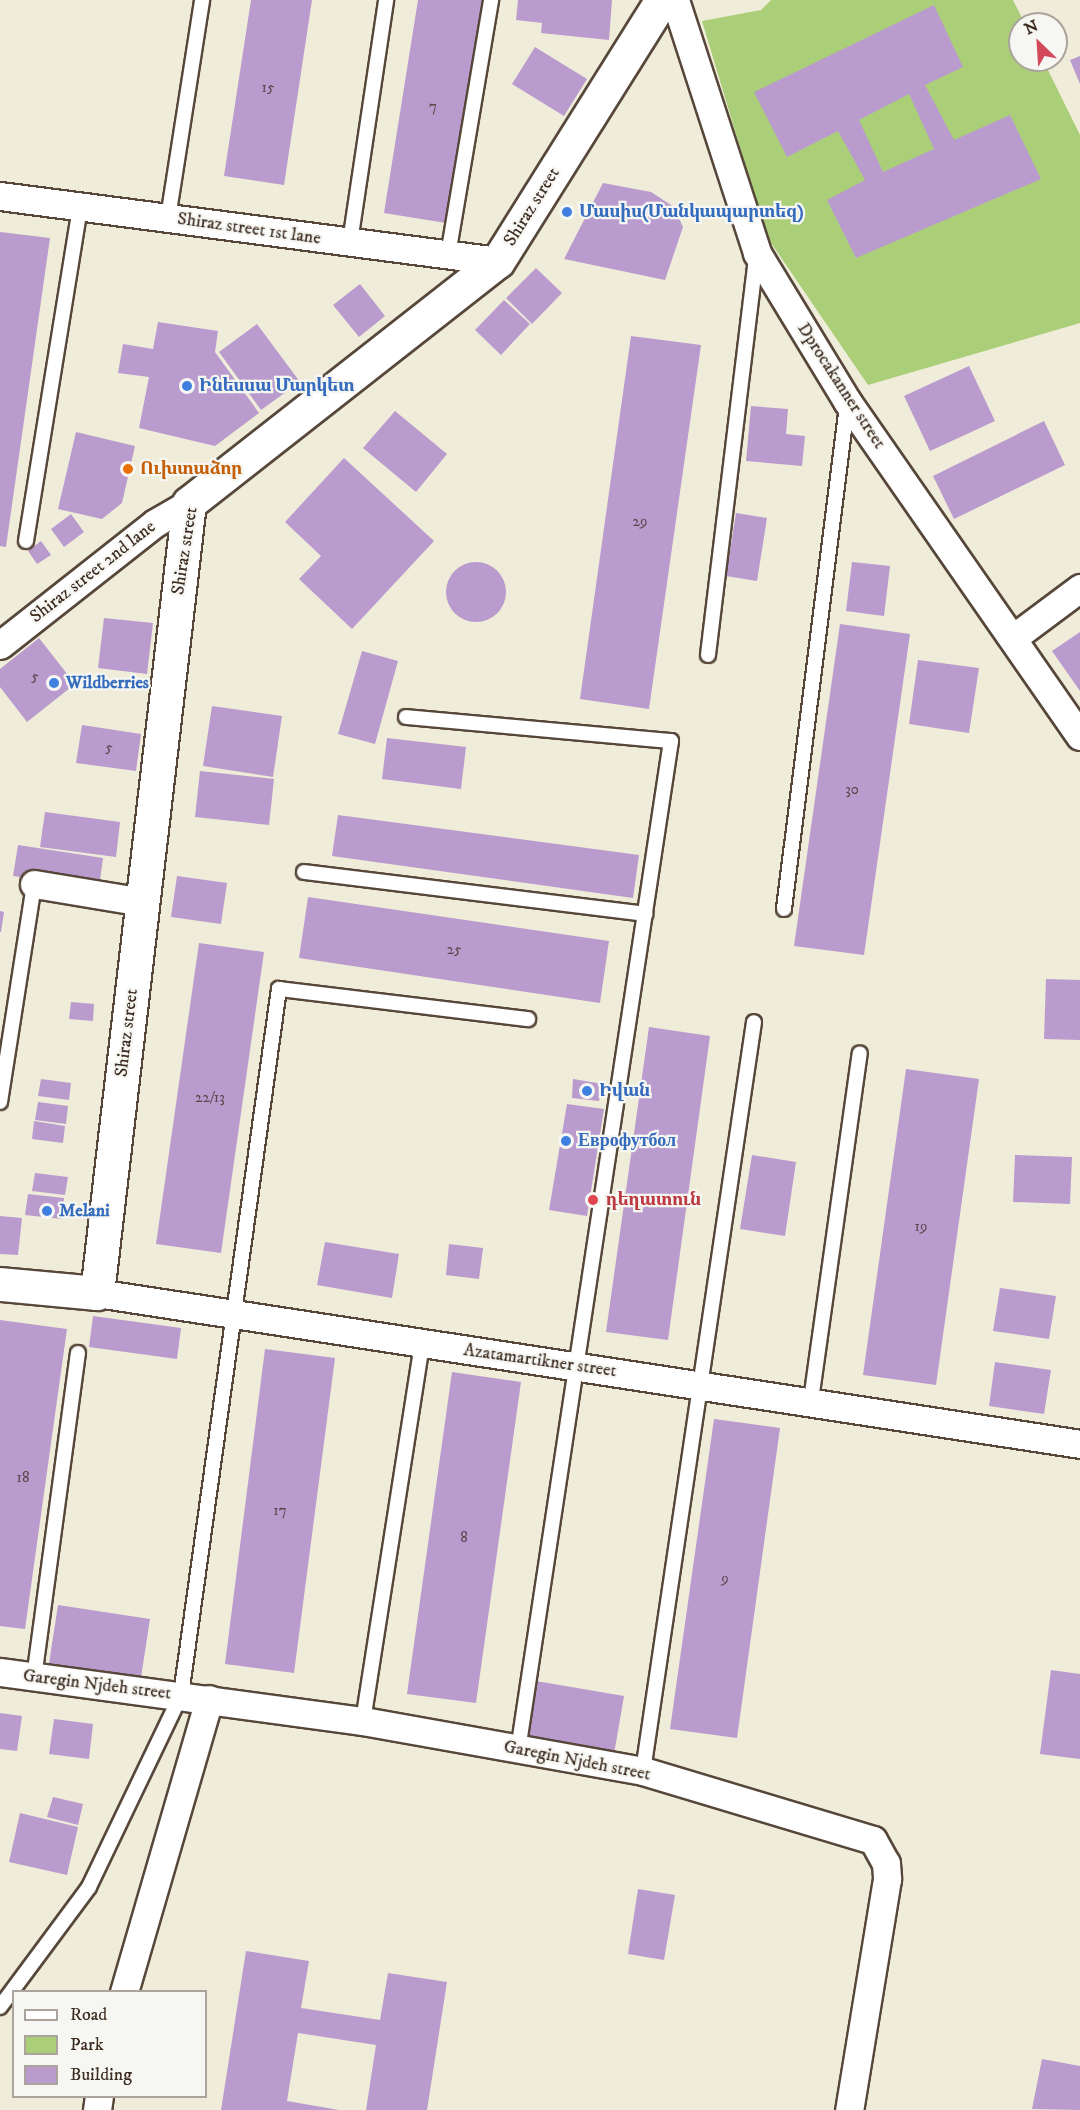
<!DOCTYPE html>
<meta charset="utf-8">
<style>
body{margin:0}
#map{position:relative;width:1080px;height:2110px;overflow:hidden;background:#f0ecda;font-family:"IM FELL DW Pica","Noto Serif Armenian",serif}
div>[style]{position:absolute}
[style*='--x']{left:calc(var(--x)*1px);top:calc(var(--y)*1px);width:calc(var(--w)*1px);rotate:calc(var(--a)*1deg)}
.green>*{inset:0;background:#abce78}
.building>*{inset:0;background:#ba9bce}
.round{border-radius:50%}
.roads{filter:drop-shadow(2px 0 #56473a) drop-shadow(-2px 0 #56473a) drop-shadow(0 2px #56473a) drop-shadow(0 -2px #56473a)}
.lane>*{height:14px;margin:-7px;padding:0 7px;transform-origin:7px;border-radius:7px;background:#fff}
.street>*{height:27px;margin:-13.5px;padding:0 13.5px;transform-origin:13.5px;border-radius:13.5px;background:#fff}
.secondary>*{height:33px;margin:-16.5px;padding:0 16.5px;transform-origin:16.5px;border-radius:16.5px;background:#fff}
.dots>*{width:16px;height:16px;translate:-50% -50%;box-sizing:border-box;border:3px solid #f6f6f2;border-radius:50%}
span{translate:-50% -50%;white-space:nowrap;text-align:center;line-height:1.15;-webkit-text-stroke:4.5px #f6f6f2;paint-order:stroke}
.number-label{font-size:15px;color:#5b464a}
.number-label span{-webkit-text-stroke-width:0}
.street-label{font-size:18px;color:#3b2a1e}
.shop-label{font-size:18px;color:#366cbe;font-weight:700}
.left{translate:0 -50%;text-align:left}
.food-label{font-size:18px;color:#c56008;font-weight:700}
.health-label{font-size:18px;color:#be3a42;font-weight:700}
.legend{position:absolute;left:12px;top:1990px;width:195px;height:108px;box-sizing:border-box;background:#f6f6f2;border:2px solid #aba49d;margin:0;padding:8px 10px;list-style:none;font-size:18px;color:#3b2a1e}
.legend li{display:flex;align-items:center;gap:12px;height:30px}
.legend b{width:30px;border:2px solid #aba49d}
.north{position:absolute;left:1008px;top:12px;width:60px;height:60px;box-sizing:border-box;background:#f6f6f2;border:2px solid #aba49d;border-radius:50%;rotate:335deg;font-size:16px;font-weight:700;line-height:24px;text-align:center;color:#3b2a1e}
.north::after{content:'';display:block;margin:auto;width:21px;height:27px;background:#d1495b;clip-path:polygon(50% 0,100% 100%,50% 72%,0 100%)}
</style>
<div id="map">
<div class="green">
<div style="clip-path:polygon(771px 0,1013px 0,1025px 24px,1020px 24px,1020px 60px,1043px 60px,1080px 135px,1080px 323px,868px 385px,767px 237px,702px 21px,761px 10px)"></div>
</div>
<div class="building">
<div style="clip-path:polygon(251px 0,312px 0,284px 185px,224px 176px)"></div>
<div style="clip-path:polygon(418px 0,482px 0,446px 223px,384px 213px)"></div>
<div style="clip-path:polygon(518px 0,612px 0,609px 40px,541px 33px,542px 23px,516px 20px)"></div>
<div style="clip-path:polygon(evenodd,934px 5px,963px 67px,925px 85px,954px 140px,1010px 115px,1041px 179px,856px 258px,827px 200px,865px 180px,838px 131px,787px 157px,754px 92px,934px 5px,909px 94px,934px 149px,883px 172px,859px 120px,909px 94px)"></div>
<div style="clip-path:polygon(535px 47px,587px 79px,564px 116px,512px 84px)"></div>
<div style="clip-path:polygon(1080px 56px,1080px 84px,1070px 60px)"></div>
<div style="clip-path:polygon(603px 183px,651px 192px,674px 207px,683px 227px,665px 280px,564px 259px)"></div>
<div style="clip-path:polygon(0 232px,50px 238px,6px 547px,0 546px)"></div>
<div style="clip-path:polygon(536px 268px,562px 293px,532px 324px,506px 298px)"></div>
<div style="clip-path:polygon(360px 284px,385px 316px,359px 337px,333px 305px)"></div>
<div style="clip-path:polygon(504px 300px,530px 324px,501px 355px,475px 330px)"></div>
<div style="clip-path:polygon(158px 322px,218px 331px,215px 352px,259px 413px,215px 446px,139px 428px,149px 377px,118px 373px,123px 344px,153px 349px)"></div>
<div style="clip-path:polygon(257px 324px,300px 382px,261px 410px,219px 352px)"></div>
<div style="clip-path:polygon(631px 336px,701px 345px,649px 709px,580px 699px)"></div>
<div style="clip-path:polygon(969px 366px,995px 421px,930px 451px,904px 396px)"></div>
<div style="clip-path:polygon(751px 406px,788px 409px,786px 434px,805px 436px,802px 466px,746px 461px)"></div>
<div style="clip-path:polygon(395px 411px,447px 454px,416px 492px,363px 448px)"></div>
<div style="clip-path:polygon(1044px 421px,1065px 465px,954px 519px,933px 476px)"></div>
<div style="clip-path:polygon(76px 432px,135px 446px,122px 503px,102px 519px,58px 509px)"></div>
<div style="clip-path:polygon(344px 458px,434px 541px,352px 629px,299px 579px,321px 556px,285px 522px)"></div>
<div style="clip-path:polygon(736px 513px,767px 518px,757px 581px,726px 576px)"></div>
<div style="clip-path:polygon(71px 514px,84px 532px,64px 547px,51px 529px)"></div>
<div style="clip-path:polygon(41px 541px,51px 555px,37px 564px,28px 551px)"></div>
<div style="clip-path:polygon(852px 562px,890px 566px,884px 616px,846px 611px)"></div>
<div class="round" style="left:446px;top:562px;width:60px;height:60px"></div>
<div style="clip-path:polygon(104px 618px,153px 623px,147px 674px,98px 668px)"></div>
<div style="clip-path:polygon(840px 624px,910px 634px,864px 955px,794px 946px)"></div>
<div style="clip-path:polygon(1080px 632px,1080px 691px,1052px 651px)"></div>
<div style="clip-path:polygon(39px 638px,75px 684px,27px 722px,0 687px,0 669px)"></div>
<div style="clip-path:polygon(362px 651px,398px 661px,375px 744px,338px 734px)"></div>
<div style="clip-path:polygon(918px 660px,979px 668px,969px 733px,909px 724px)"></div>
<div style="clip-path:polygon(212px 706px,282px 716px,273px 777px,203px 766px)"></div>
<div style="clip-path:polygon(82px 725px,141px 734px,136px 771px,76px 763px)"></div>
<div style="clip-path:polygon(387px 738px,466px 747px,461px 789px,382px 779px)"></div>
<div style="clip-path:polygon(200px 771px,274px 779px,269px 825px,195px 817px)"></div>
<div style="clip-path:polygon(45px 812px,120px 822px,116px 857px,40px 847px)"></div>
<div style="clip-path:polygon(338px 815px,639px 855px,633px 898px,332px 856px)"></div>
<div style="clip-path:polygon(18px 845px,103px 858px,99px 888px,13px 876px)"></div>
<div style="clip-path:polygon(177px 876px,227px 883px,221px 924px,171px 917px)"></div>
<div style="clip-path:polygon(308px 897px,609px 941px,600px 1003px,299px 958px)"></div>
<div style="clip-path:polygon(0 911px,4px 912px,1px 932px,0 932px)"></div>
<div style="clip-path:polygon(199px 943px,264px 952px,221px 1253px,156px 1244px)"></div>
<div style="clip-path:polygon(1046px 979px,1080px 980px,1080px 1040px,1044px 1039px)"></div>
<div style="clip-path:polygon(71px 1002px,94px 1004px,93px 1021px,69px 1019px)"></div>
<div style="clip-path:polygon(649px 1027px,710px 1036px,668px 1340px,606px 1332px)"></div>
<div style="clip-path:polygon(906px 1069px,979px 1079px,936px 1385px,863px 1375px)"></div>
<div style="clip-path:polygon(41px 1079px,71px 1083px,69px 1100px,38px 1096px)"></div>
<div style="clip-path:polygon(573px 1079px,603px 1084px,599px 1101px,572px 1098px)"></div>
<div style="clip-path:polygon(38px 1102px,68px 1106px,66px 1124px,35px 1120px)"></div>
<div style="clip-path:polygon(567px 1104px,604px 1109px,587px 1216px,549px 1210px)"></div>
<div style="clip-path:polygon(34px 1121px,65px 1126px,63px 1143px,32px 1139px)"></div>
<div style="clip-path:polygon(752px 1155px,796px 1162px,785px 1236px,740px 1229px)"></div>
<div style="clip-path:polygon(1015px 1155px,1072px 1157px,1070px 1204px,1013px 1202px)"></div>
<div style="clip-path:polygon(35px 1173px,68px 1177px,65px 1195px,32px 1191px)"></div>
<div style="clip-path:polygon(28px 1194px,64px 1198px,62px 1219px,25px 1215px)"></div>
<div style="clip-path:polygon(0 1216px,22px 1218px,18px 1255px,0 1254px)"></div>
<div style="clip-path:polygon(325px 1242px,399px 1254px,392px 1298px,317px 1285px)"></div>
<div style="clip-path:polygon(449px 1244px,483px 1248px,479px 1279px,446px 1275px)"></div>
<div style="clip-path:polygon(1000px 1288px,1056px 1296px,1049px 1339px,993px 1331px)"></div>
<div style="clip-path:polygon(93px 1316px,181px 1328px,177px 1359px,89px 1347px)"></div>
<div style="clip-path:polygon(0 1320px,67px 1329px,25px 1629px,0 1626px)"></div>
<div style="clip-path:polygon(265px 1349px,335px 1358px,294px 1673px,225px 1664px)"></div>
<div style="clip-path:polygon(995px 1362px,1051px 1370px,1044px 1414px,989px 1406px)"></div>
<div style="clip-path:polygon(452px 1372px,521px 1382px,476px 1703px,407px 1694px)"></div>
<div style="clip-path:polygon(714px 1419px,780px 1428px,737px 1738px,670px 1729px)"></div>
<div style="clip-path:polygon(58px 1605px,150px 1619px,140px 1684px,48px 1670px)"></div>
<div style="clip-path:polygon(1051px 1670px,1080px 1674px,1080px 1759px,1040px 1754px)"></div>
<div style="clip-path:polygon(536px 1681px,624px 1696px,613px 1760px,525px 1745px)"></div>
<div style="clip-path:polygon(0 1713px,22px 1716px,17px 1751px,0 1749px)"></div>
<div style="clip-path:polygon(54px 1719px,93px 1724px,89px 1759px,49px 1754px)"></div>
<div style="clip-path:polygon(53px 1797px,83px 1804px,78px 1825px,47px 1817px)"></div>
<div style="clip-path:polygon(20px 1813px,78px 1827px,67px 1875px,9px 1862px)"></div>
<div style="clip-path:polygon(638px 1889px,675px 1895px,664px 1960px,628px 1954px)"></div>
<div style="clip-path:polygon(246px 1951px,309px 1961px,301px 2008px,380px 2020px,388px 1973px,447px 1982px,427px 2110px,366px 2110px,376px 2045px,298px 2033px,287px 2101px,339px 2110px,221px 2110px)"></div>
<div style="clip-path:polygon(1042px 2059px,1080px 2066px,1080px 2110px,1032px 2109px)"></div>
</div>
<div class="roads">
<div class="lane">
<div style="--x:168;--y:218;--w:221;--a:-81.1"></div>
<div style="--x:350;--y:242;--w:245;--a:-81.5"></div>
<div style="--x:448;--y:255;--w:259;--a:-80.4"></div>
<div style="--x:26;--y:541;--w:339;--a:-80.8"></div>
<div style="--x:708;--y:655;--w:400;--a:-83.1"></div>
<div style="--x:406;--y:717;--w:266;--a:5.2"></div>
<div style="--x:671;--y:741;--w:1021;--a:98.62"></div>
<div style="--x:304;--y:872;--w:344;--a:7"></div>
<div style="--x:784;--y:909;--w:508;--a:-82.87"></div>
<div style="--x:0;--y:1102;--w:221;--a:-81.1"></div>
<div style="--x:811;--y:1400;--w:350;--a:-82"></div>
<div style="--x:34;--y:1678;--w:328;--a:-82.3"></div>
<div style="--x:363;--y:1721;--w:382;--a:-81.1"></div>
<div style="--x:643;--y:1771;--w:757;--a:-81.57"></div>
<div style="--x:0;--y:2007;--w:149;--a:-53.4"></div>
<div style="--x:89;--y:1887;--w:213;--a:-64.4"></div>
<div style="--x:181;--y:1695;--w:713;--a:-82.1"></div>
<div style="--x:279;--y:989;--w:251;--a:6.9"></div>
</div>
<div class="street">
<div style="--x:675;--y:0;--w:266;--a:72"></div>
<div style="--x:757;--y:253;--w:173;--a:58.7"></div>
<div style="--x:847;--y:401;--w:408;--a:55.2"></div>
<div style="--x:0;--y:196;--w:502;--a:7.44"></div>
<div style="--x:1013;--y:638;--w:84;--a:-36.7"></div>
<div style="--x:0;--y:645;--w:197;--a:-38.2"></div>
<div style="--x:155;--y:523;--w:39;--a:-30"></div>
<div style="--x:34;--y:884;--w:110;--a:9.4"></div>
<div style="--x:97;--y:1293;--w:995;--a:8.73"></div>
<div style="--x:0;--y:1672;--w:366;--a:7.7"></div>
<div style="--x:363;--y:1721;--w:284;--a:10.1"></div>
<div style="--x:643;--y:1771;--w:240;--a:16.7"></div>
<div style="--x:873;--y:1840;--w:26;--a:61"></div>
<div style="--x:886;--y:1863;--w:16;--a:86"></div>
<div style="--x:887;--y:1879;--w:234;--a:99.3"></div>
<div style="--x:124;--y:1992;--w:305;--a:-73.8"></div>
<div style="--x:97;--y:2110;--w:14;--a:-82"></div>
</div>
<div class="secondary">
<div style="--x:0;--y:1284;--w:97;--a:5.3"></div>
<div style="--x:97;--y:1293;--w:795;--a:-83.36"></div>
<div style="--x:189;--y:503;--w:392;--a:-38.1"></div>
<div style="--x:498;--y:261;--w:308;--a:-57.9"></div>
</div>
</div>
<div class="dots">
<div style="left:567px;top:212px;background:#3f7fe0"></div>
<div style="left:187px;top:386px;background:#3f7fe0"></div>
<div style="left:128px;top:469px;background:#e8710a"></div>
<div style="left:54px;top:683px;background:#3f7fe0"></div>
<div style="left:587px;top:1091px;background:#3f7fe0"></div>
<div style="left:566px;top:1141px;background:#3f7fe0"></div>
<div style="left:593px;top:1200px;background:#e0444e"></div>
<div style="left:47px;top:1211px;background:#3f7fe0"></div>
</div>
<div class="number-label">
<span style="left:268px;top:88px">15</span>
<span style="left:433px;top:107px">7</span>
<span style="left:640px;top:522px">29</span>
<span style="left:35px;top:677px">5</span>
<span style="left:109px;top:748px">5</span>
<span style="left:852px;top:790px">30</span>
<span style="left:454px;top:950px">25</span>
<span style="left:210px;top:1098px">22/13</span>
<span style="left:921px;top:1227px">19</span>
<span style="left:23px;top:1478px">18</span>
<span style="left:280px;top:1511px">17</span>
<span style="left:464px;top:1538px">8</span>
<span style="left:725px;top:1579px">9</span>
</div>
<div class="street-label">
<span style="left:532px;top:207px;rotate:-58deg">Shiraz street</span>
<span style="left:249px;top:229px;rotate:8deg">Shiraz street 1st lane</span>
<span style="left:841px;top:386px;rotate:57deg">Dprocakanner street</span>
<span style="left:185px;top:551px;rotate:-81deg">Shiraz street</span>
<span style="left:93px;top:572px;rotate:-38deg">Shiraz street 2nd lane</span>
<span style="left:127px;top:1033px;rotate:-83deg">Shiraz street</span>
<span style="left:540px;top:1361px;rotate:8deg">Azatamartikner street</span>
<span style="left:97px;top:1685px;rotate:7deg">Garegin Njdeh street</span>
<span style="left:577px;top:1761px;rotate:11deg">Garegin Njdeh street</span>
</div>
<div class="shop-label">
<span class="left" style="left:579px;top:212px">Մասիս(Մանկապարտեզ)</span>
<span class="left" style="left:199px;top:386px">Ինեսսա Մարկետ</span>
<span class="left" style="left:66px;top:683px">Wildberries</span>
<span class="left" style="left:599px;top:1091px">Իվան</span>
<span class="left" style="left:578px;top:1141px">Еврофутбол</span>
<span class="left" style="left:59px;top:1211px">Melani</span>
</div>
<div class="food-label">
<span class="left" style="left:140px;top:469px">Ուխտաձոր</span>
</div>
<div class="health-label">
<span class="left" style="left:606px;top:1200px">դեղատուն</span>
</div>
<ul class="legend">
<li><b style="height:8px;background:#fff"></b>Road</li>
<li><b style="height:16px;background:#abce78"></b>Park</li>
<li><b style="height:16px;background:#ba9bce"></b>Building</li>
</ul>
<div class="north">N</div>
</div>
